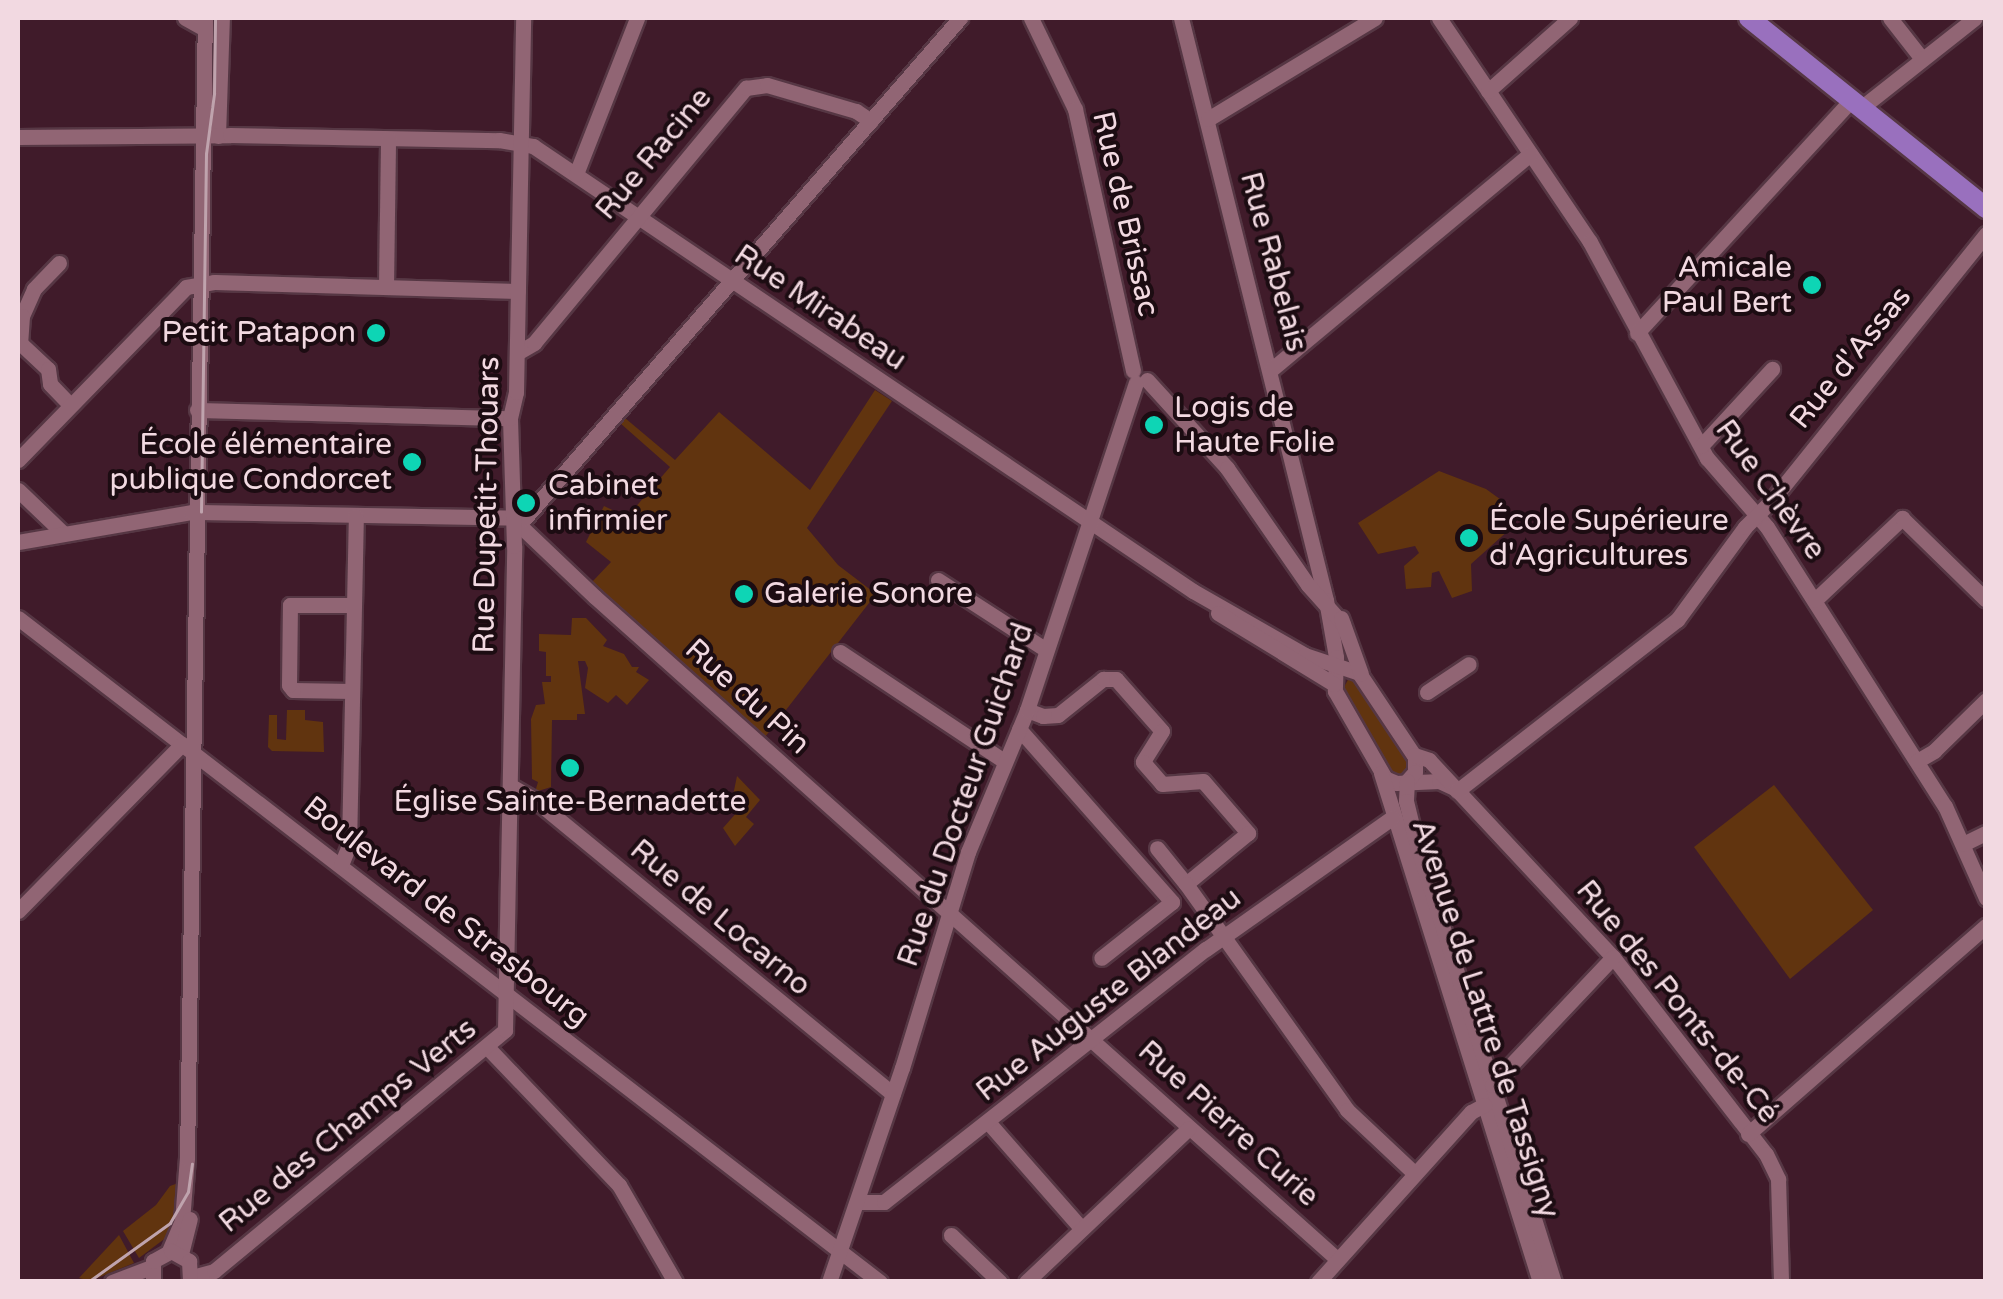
<!DOCTYPE html>
<meta charset="utf-8">
<style>
body{margin:0}
#map{position:relative;width:2003px;height:1299px;overflow:hidden;background:#401b2a;font-family:"Varela Round",sans-serif}
div>[style]{position:absolute}
[style*='--x']{left:calc(var(--x)*1px);top:calc(var(--y)*1px);width:calc(var(--w)*1px);rotate:calc(var(--a)*1deg)}
.green>*{inset:0;background:#61340f}
.roads{filter:drop-shadow(2px 0 #563744) drop-shadow(-2px 0 #563744) drop-shadow(0 2px #563744) drop-shadow(0 -2px #563744)}
.minor>*{height:15px;margin:-7.5px;padding:0 7.5px;transform-origin:7.5px;border-radius:7.5px;background:#916574}
.major>*{height:20px;margin:-10px;padding:0 10px;transform-origin:10px;border-radius:10px;background:#9970be}
.tram>*{height:2.5px;margin:-1.25px;padding:0 1.25px;transform-origin:1.25px;border-radius:1.25px;background:#bfa3ad}
.dots>*{width:28px;height:28px;translate:-50% -50%;box-sizing:border-box;border:5px solid #1c0c12;border-radius:50%}
span{translate:-50% -50%;white-space:nowrap;text-align:center;line-height:1.15;-webkit-text-stroke:8px #1c0c12;paint-order:stroke}
.street-label{font-size:30px;color:#f2d9e1}
.poi-label{font-size:30px;color:#f2d9e1}
.right{translate:-100% -50%;text-align:right}
.left{translate:0 -50%;text-align:left}
.frame{position:absolute;inset:0;border:20px solid #f2d9e1;pointer-events:none}
</style>
<div id="map">
<div class="green">
<div style="clip-path:polygon(875px 390px,892px 401px,807px 528px,838px 565px,876px 594px,765px 737px,592px 582px,611px 562px,586px 542px,604px 506px,627px 517px,670px 467px,620px 423px,625px 418px,675px 460px,719px 412px,810px 490px)"></div>
<div style="clip-path:polygon(1439px 471px,1486px 489px,1504px 502px,1510px 529px,1471px 564px,1472px 591px,1452px 598px,1439px 571px,1432px 573px,1431px 587px,1406px 589px,1404px 566px,1419px 553px,1415px 546px,1378px 554px,1358px 523px)"></div>
<div style="clip-path:polygon(572px 618px,586px 618px,607px 640px,603px 646px,624px 654px,632px 667px,639px 667px,636px 672px,649px 680px,627px 705px,616px 695px,608px 703px,585px 688px,588px 668px,585px 661px,578px 661px,585px 714px,577px 714px,577px 720px,552px 720px,551px 787px,535px 792px,538px 782px,532px 779px,531px 719px,536px 705px,545px 704px,542px 682px,551px 682px,551px 676px,546px 676px,546px 652px,539px 651px,539px 634px,571px 635px)"></div>
<div style="clip-path:polygon(1349px 678px,1356px 681px,1407px 759px,1407px 770px,1402px 775px,1386px 770px,1344px 687px)"></div>
<div style="clip-path:polygon(287px 710px,305px 710px,305px 720px,323px 722px,324px 752px,272px 751px,268px 747px,269px 715px,277px 715px,277px 739px,286px 740px)"></div>
<div style="clip-path:polygon(737px 776px,760px 800px,746px 817px,754px 824px,735px 846px,723px 828px,738px 811px,731px 805px)"></div>
<div style="clip-path:polygon(1774px 785px,1873px 910px,1790px 979px,1694px 847px)"></div>
<div style="clip-path:polygon(184px 1181px,171px 1234px,139px 1258px,123px 1231px,156px 1205px,170px 1186px)"></div>
<div style="clip-path:polygon(119px 1235px,134px 1263px,90px 1281px,79px 1278px)"></div>
</div>
<div class="roads">
<div class="minor">
<div style="--x:185;--y:18;--w:23;--a:29"></div>
<div style="--x:1031;--y:18;--w:101;--a:64.2"></div>
<div style="--x:1075;--y:109;--w:268;--a:77.5"></div>
<div style="--x:1181;--y:18;--w:600;--a:76.01"></div>
<div style="--x:1326;--y:600;--w:58;--a:80"></div>
<div style="--x:1336;--y:657;--w:34;--a:92"></div>
<div style="--x:1335;--y:691;--w:100;--a:60.1"></div>
<div style="--x:1385;--y:778;--w:12;--a:24"></div>
<div style="--x:1396;--y:783;--w:43;--a:-2.7"></div>
<div style="--x:1439;--y:781;--w:19;--a:25"></div>
<div style="--x:1439;--y:18;--w:270;--a:56"></div>
<div style="--x:1590;--y:242;--w:246;--a:61.6"></div>
<div style="--x:1707;--y:458;--w:91;--a:49"></div>
<div style="--x:1767;--y:527;--w:331;--a:57.5"></div>
<div style="--x:1945;--y:806;--w:101;--a:66"></div>
<div style="--x:1890;--y:18;--w:52;--a:52"></div>
<div style="--x:1488;--y:91;--w:110;--a:-41.7"></div>
<div style="--x:1861;--y:108;--w:145;--a:-38.3"></div>
<div style="--x:1208;--y:119;--w:195;--a:-31.2"></div>
<div style="--x:218;--y:136;--w:118;--a:-88.1"></div>
<div style="--x:18;--y:137;--w:212;--a:-0.5"></div>
<div style="--x:230;--y:135;--w:269;--a:1.1"></div>
<div style="--x:499;--y:140;--w:35;--a:10"></div>
<div style="--x:533;--y:146;--w:796;--a:33.99"></div>
<div style="--x:1193;--y:591;--w:129;--a:29.7"></div>
<div style="--x:1305;--y:655;--w:57;--a:18.4"></div>
<div style="--x:1359;--y:673;--w:101;--a:56.3"></div>
<div style="--x:1415;--y:757;--w:15;--a:90"></div>
<div style="--x:1415;--y:772;--w:12;--a:132"></div>
<div style="--x:576;--y:174;--w:168;--a:-68.6"></div>
<div style="--x:59;--y:263;--w:36;--a:134"></div>
<div style="--x:34;--y:289;--w:30;--a:114"></div>
<div style="--x:22;--y:316;--w:27;--a:94"></div>
<div style="--x:20;--y:343;--w:38;--a:43"></div>
<div style="--x:48;--y:369;--w:15;--a:82"></div>
<div style="--x:50;--y:384;--w:29;--a:46"></div>
<div style="--x:386;--y:286;--w:147;--a:-89.2"></div>
<div style="--x:1637;--y:333;--w:316;--a:-47.4"></div>
<div style="--x:517;--y:353;--w:20;--a:-30"></div>
<div style="--x:534;--y:343;--w:332;--a:-50.3"></div>
<div style="--x:746;--y:88;--w:21;--a:-8"></div>
<div style="--x:767;--y:85;--w:93;--a:16.3"></div>
<div style="--x:856;--y:111;--w:18;--a:34"></div>
<div style="--x:1272;--y:369;--w:336;--a:-39.8"></div>
<div style="--x:1147;--y:380;--w:119;--a:47.7"></div>
<div style="--x:1227;--y:468;--w:142;--a:55.3"></div>
<div style="--x:1308;--y:585;--w:52;--a:48.1"></div>
<div style="--x:197;--y:410;--w:313;--a:1.5"></div>
<div style="--x:1701;--y:446;--w:105;--a:-47.3"></div>
<div style="--x:18;--y:460;--w:241;--a:-45.8"></div>
<div style="--x:186;--y:287;--w:28;--a:-10"></div>
<div style="--x:214;--y:282;--w:304;--a:1.7"></div>
<div style="--x:18;--y:490;--w:62;--a:43.7"></div>
<div style="--x:513;--y:519;--w:113;--a:43.6"></div>
<div style="--x:595;--y:597;--w:994;--a:41.74"></div>
<div style="--x:18;--y:542;--w:177;--a:-9.8"></div>
<div style="--x:192;--y:512;--w:333;--a:1"></div>
<div style="--x:525;--y:518;--w:663;--a:-48.98"></div>
<div style="--x:938;--y:580;--w:129;--a:32.9"></div>
<div style="--x:1815;--y:600;--w:120;--a:-43.3"></div>
<div style="--x:1902;--y:518;--w:117;--a:44.3"></div>
<div style="--x:1218;--y:613;--w:136;--a:31.5"></div>
<div style="--x:18;--y:618;--w:1088;--a:37.61"></div>
<div style="--x:1341;--y:618;--w:59;--a:70.3"></div>
<div style="--x:840;--y:652;--w:197;--a:33.6"></div>
<div style="--x:352;--y:691;--w:59;--a:-179"></div>
<div style="--x:293;--y:690;--w:6;--a:-129"></div>
<div style="--x:289;--y:685;--w:80;--a:-89.3"></div>
<div style="--x:290;--y:605;--w:63;--a:0"></div>
<div style="--x:1427;--y:692;--w:50;--a:-33.7"></div>
<div style="--x:1027;--y:710;--w:17;--a:21"></div>
<div style="--x:1043;--y:716;--w:15;--a:-4"></div>
<div style="--x:1058;--y:715;--w:58;--a:-38.7"></div>
<div style="--x:1103;--y:679;--w:13;--a:0"></div>
<div style="--x:1116;--y:679;--w:69;--a:48.5"></div>
<div style="--x:1162;--y:731;--w:36;--a:122"></div>
<div style="--x:1143;--y:762;--w:29;--a:49"></div>
<div style="--x:1162;--y:784;--w:41;--a:-4.2"></div>
<div style="--x:1203;--y:781;--w:69;--a:49.1"></div>
<div style="--x:1248;--y:833;--w:80;--a:140.6"></div>
<div style="--x:1186;--y:884;--w:46;--a:-128.9"></div>
<div style="--x:1019;--y:729;--w:231;--a:48.5"></div>
<div style="--x:1172;--y:902;--w:90;--a:141.7"></div>
<div style="--x:1414;--y:755;--w:16;--a:18"></div>
<div style="--x:1429;--y:760;--w:270;--a:47"></div>
<div style="--x:1613;--y:957;--w:249;--a:52.2"></div>
<div style="--x:1766;--y:1154;--w:28;--a:64"></div>
<div style="--x:1778;--y:1179;--w:103;--a:88.3"></div>
<div style="--x:1917;--y:761;--w:20;--a:-30"></div>
<div style="--x:1934;--y:751;--w:73;--a:-44.4"></div>
<div style="--x:1381;--y:773;--w:533;--a:72.65"></div>
<div style="--x:1407;--y:781;--w:20;--a:93"></div>
<div style="--x:1406;--y:801;--w:42;--a:76.3"></div>
<div style="--x:1416;--y:842;--w:461;--a:72.6"></div>
<div style="--x:511;--y:786;--w:28;--a:30"></div>
<div style="--x:535;--y:800;--w:463;--a:39.4"></div>
<div style="--x:1457;--y:791;--w:279;--a:-37.9"></div>
<div style="--x:1677;--y:620;--w:115;--a:-53.8"></div>
<div style="--x:1745;--y:527;--w:40;--a:-45"></div>
<div style="--x:1773;--y:499;--w:340;--a:-51.2"></div>
<div style="--x:1963;--y:844;--w:25;--a:-26"></div>
<div style="--x:341;--y:865;--w:22;--a:-68"></div>
<div style="--x:349;--y:845;--w:329;--a:-88.8"></div>
<div style="--x:1186;--y:884;--w:277;--a:54.5"></div>
<div style="--x:1347;--y:1110;--w:92;--a:43.2"></div>
<div style="--x:18;--y:911;--w:234;--a:-45.5"></div>
<div style="--x:488;--y:1048;--w:190;--a:46.3"></div>
<div style="--x:619;--y:1185;--w:112;--a:60"></div>
<div style="--x:1492;--y:1085;--w:176;--a:-46.6"></div>
<div style="--x:988;--y:1122;--w:142;--a:48.7"></div>
<div style="--x:1748;--y:1134;--w:316;--a:-41.2"></div>
<div style="--x:857;--y:1202;--w:27;--a:0"></div>
<div style="--x:884;--y:1202;--w:410;--a:-38.2"></div>
<div style="--x:1206;--y:949;--w:228;--a:-35.2"></div>
<div style="--x:951;--y:1235;--w:68;--a:43.8"></div>
<div style="--x:169;--y:1251;--w:33;--a:-67"></div>
<div style="--x:182;--y:1221;--w:63;--a:-85.5"></div>
<div style="--x:187;--y:1158;--w:1140;--a:-89.1"></div>
<div style="--x:181;--y:1254;--w:36;--a:-76"></div>
<div style="--x:192;--y:1277;--w:23;--a:-15"></div>
<div style="--x:214;--y:1271;--w:378;--a:-39.6"></div>
<div style="--x:505;--y:1030;--w:484;--a:-88.9"></div>
<div style="--x:514;--y:546;--w:128;--a:-91.8"></div>
<div style="--x:510;--y:418;--w:27;--a:-77"></div>
<div style="--x:516;--y:392;--w:374;--a:-88.9"></div>
<div style="--x:112;--y:1282;--w:42;--a:-21"></div>
<div style="--x:153;--y:1282;--w:21;--a:-90"></div>
<div style="--x:153;--y:1261;--w:21;--a:-29"></div>
<div style="--x:171;--y:1251;--w:21;--a:29"></div>
<div style="--x:189;--y:1261;--w:21;--a:87"></div>
<div style="--x:829;--y:1282;--w:226;--a:-71.2"></div>
<div style="--x:902;--y:1068;--w:226;--a:-73"></div>
<div style="--x:968;--y:852;--w:154;--a:-67.4"></div>
<div style="--x:1027;--y:710;--w:345;--a:-71.6"></div>
<div style="--x:1026;--y:1282;--w:224;--a:-43.4"></div>
<div style="--x:1318;--y:1282;--w:229;--a:-48"></div>
<div style="--x:1471;--y:1112;--w:15;--a:-28"></div>
</div>
<div class="major">
<div style="--x:1749;--y:18;--w:304;--a:38.7"></div>
</div>
</div>
<div class="tram">
<div style="--x:201;--y:512;--w:358;--a:-89.2"></div>
<div style="--x:206;--y:154;--w:61;--a:-82.4"></div>
<div style="--x:214;--y:94;--w:76;--a:-89.2"></div>
<div style="--x:88;--y:1282;--w:101;--a:-35.7"></div>
<div style="--x:170;--y:1223;--w:36;--a:-60"></div>
<div style="--x:188;--y:1192;--w:28;--a:-82"></div>
</div>
<div class="dots">
<div style="left:1812px;top:285px;background:#0ed5b5"></div>
<div style="left:376px;top:333px;background:#0ed5b5"></div>
<div style="left:1154px;top:425px;background:#0ed5b5"></div>
<div style="left:412px;top:462px;background:#0ed5b5"></div>
<div style="left:526px;top:503px;background:#0ed5b5"></div>
<div style="left:1469px;top:538px;background:#0ed5b5"></div>
<div style="left:744px;top:594px;background:#0ed5b5"></div>
<div style="left:570px;top:768px;background:#0ed5b5"></div>
</div>
<div class="street-label">
<span style="left:654px;top:154px;rotate:-50deg">Rue Racine</span>
<span style="left:1125px;top:214px;rotate:77deg">Rue de Brissac</span>
<span style="left:1273px;top:262px;rotate:75deg">Rue Rabelais</span>
<span style="left:820px;top:308px;rotate:34deg">Rue Mirabeau</span>
<span style="left:1851px;top:358px;rotate:-51deg">Rue d'Assas</span>
<span style="left:1770px;top:490px;rotate:54deg">Rue Chèvre</span>
<span style="left:487px;top:505px;rotate:-89deg">Rue Dupetit-Thouars</span>
<span style="left:747px;top:697px;rotate:42deg">Rue du Pin</span>
<span style="left:966px;top:795px;rotate:-71deg">Rue du Docteur Guichard</span>
<span style="left:446px;top:912px;rotate:38deg">Boulevard de Strasbourg</span>
<span style="left:720px;top:918px;rotate:40deg">Rue de Locarno</span>
<span style="left:1109px;top:995px;rotate:-38deg">Rue Auguste Blandeau</span>
<span style="left:1677px;top:1002px;rotate:51deg">Rue des Ponts-de-Cé</span>
<span style="left:1485px;top:1019px;rotate:72deg">Avenue de Lattre de Tassigny</span>
<span style="left:1228px;top:1124px;rotate:42deg">Rue Pierre Curie</span>
<span style="left:348px;top:1126px;rotate:-39deg">Rue des Champs Verts</span>
</div>
<div class="poi-label">
<span class="right" style="left:1792px;top:285px">Amicale<br>Paul Bert</span>
<span class="right" style="left:356px;top:333px">Petit Patapon</span>
<span class="left" style="left:1174px;top:425px">Logis de<br>Haute Folie</span>
<span class="right" style="left:392px;top:462px">École élémentaire<br>publique Condorcet</span>
<span class="left" style="left:548px;top:503px">Cabinet<br>infirmier</span>
<span class="left" style="left:1489px;top:538px">École Supérieure<br>d'Agricultures</span>
<span class="left" style="left:764px;top:594px">Galerie Sonore</span>
<span style="left:570px;top:802px">Église Sainte-Bernadette</span>
</div>
<div class="frame"></div>
</div>
